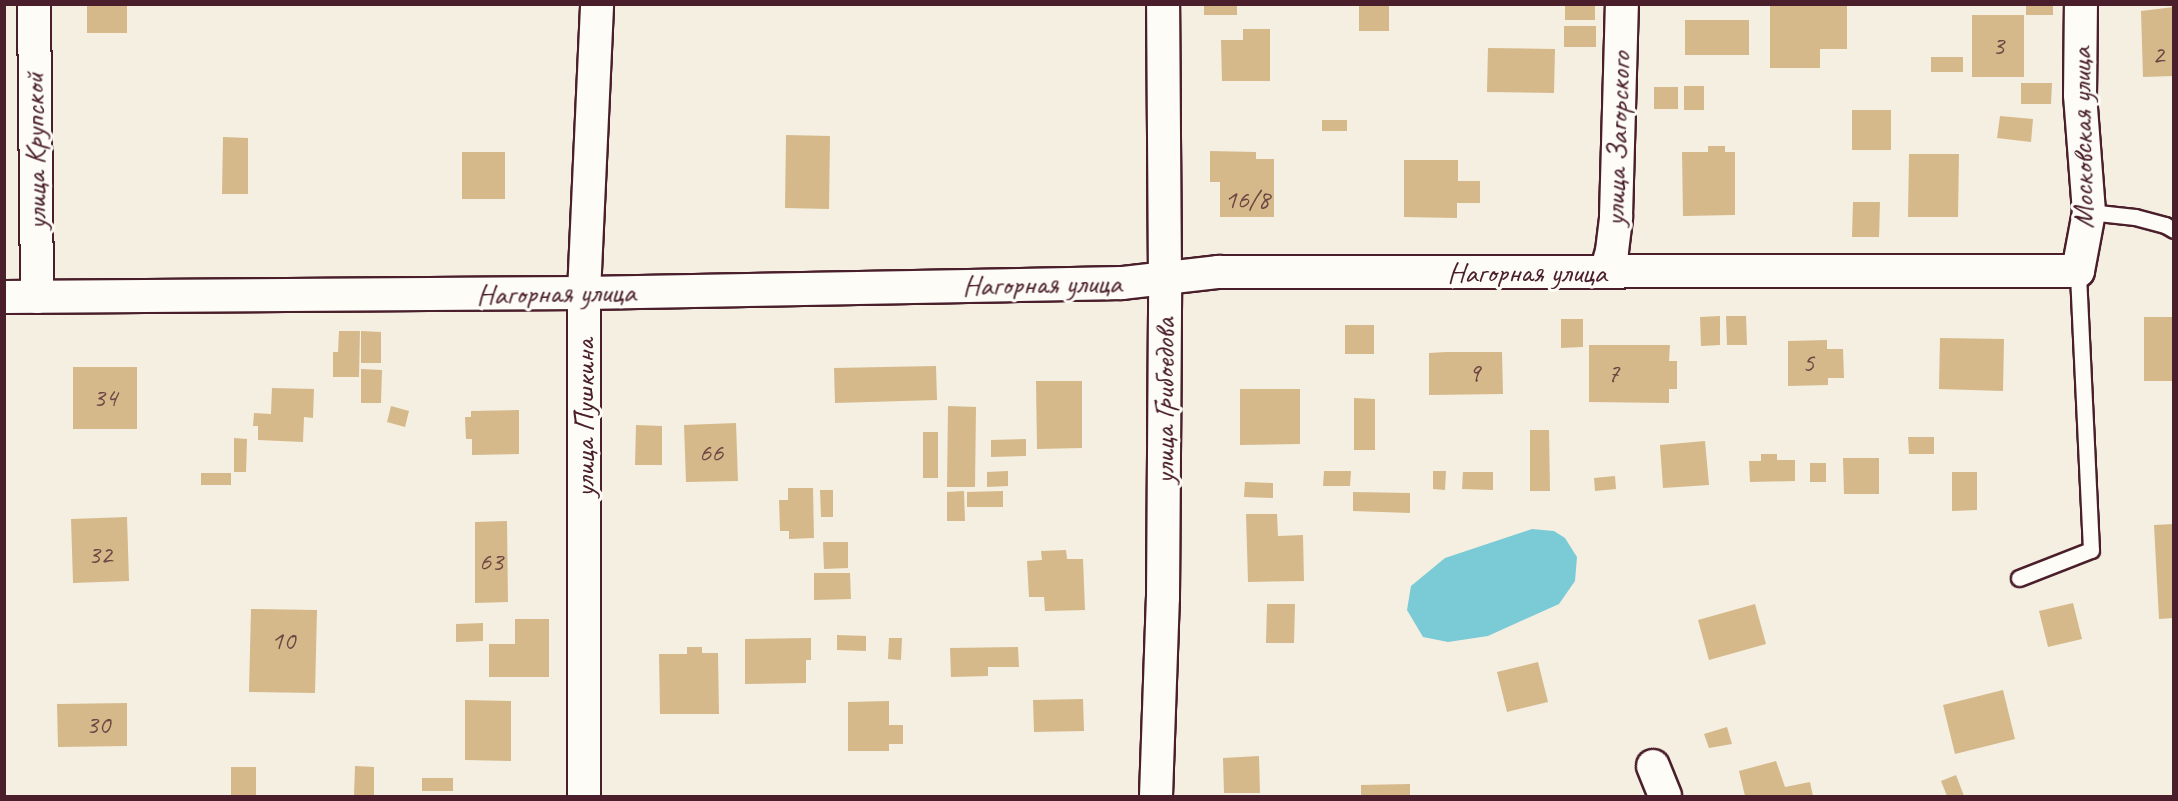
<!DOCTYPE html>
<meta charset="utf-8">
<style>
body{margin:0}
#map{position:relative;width:2178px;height:801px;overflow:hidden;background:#f5efe1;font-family:Caveat,sans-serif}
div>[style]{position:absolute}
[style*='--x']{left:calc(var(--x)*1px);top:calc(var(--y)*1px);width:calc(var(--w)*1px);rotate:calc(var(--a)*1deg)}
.water>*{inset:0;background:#7bcbd7}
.building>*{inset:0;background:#d5b98a}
.roads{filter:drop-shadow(2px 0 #4a1f2b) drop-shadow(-2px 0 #4a1f2b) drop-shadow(0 2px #4a1f2b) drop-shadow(0 -2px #4a1f2b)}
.service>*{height:15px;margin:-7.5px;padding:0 7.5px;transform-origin:7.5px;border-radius:7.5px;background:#fdfcf7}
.minor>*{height:32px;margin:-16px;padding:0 16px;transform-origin:16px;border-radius:16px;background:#fdfcf7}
span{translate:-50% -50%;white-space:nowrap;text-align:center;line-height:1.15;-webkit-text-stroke:6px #fdfcf7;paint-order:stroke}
.number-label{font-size:27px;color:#6d4643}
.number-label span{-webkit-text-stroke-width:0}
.street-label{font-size:30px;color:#4a1f2b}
.frame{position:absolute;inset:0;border:6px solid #4a1f2b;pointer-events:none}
</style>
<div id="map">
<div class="water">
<div style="clip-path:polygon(1532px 529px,1554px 531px,1565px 538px,1577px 557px,1575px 581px,1559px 604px,1488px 636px,1448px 642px,1423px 637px,1407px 610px,1411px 586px,1445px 558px)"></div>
</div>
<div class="building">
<div style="clip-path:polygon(87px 4px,127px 4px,127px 33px,87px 33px)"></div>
<div style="clip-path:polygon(1204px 4px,1237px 4px,1237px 15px,1204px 15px)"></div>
<div style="clip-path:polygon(1359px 4px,1389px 4px,1389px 31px,1359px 31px)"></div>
<div style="clip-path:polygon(1565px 4px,1595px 4px,1595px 20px,1565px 20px)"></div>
<div style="clip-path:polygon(1770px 4px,1847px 4px,1847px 49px,1820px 49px,1820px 68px,1770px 68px)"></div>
<div style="clip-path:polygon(2026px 4px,2053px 4px,2053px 15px,2026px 15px)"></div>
<div style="clip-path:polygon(2174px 7px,2174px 76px,2143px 77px,2141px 11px)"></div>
<div style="clip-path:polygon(1972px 15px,2024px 15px,2024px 77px,1972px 77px)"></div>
<div style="clip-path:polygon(1685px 20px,1749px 20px,1749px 55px,1685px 55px)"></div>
<div style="clip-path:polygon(1564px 26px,1596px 26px,1596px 47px,1564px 47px)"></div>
<div style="clip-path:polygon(1243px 29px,1270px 29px,1270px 81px,1222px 81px,1221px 40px,1243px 40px)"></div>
<div style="clip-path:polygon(1488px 48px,1555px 49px,1554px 93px,1487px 92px)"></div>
<div style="clip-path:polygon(1931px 57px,1963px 57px,1963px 72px,1931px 72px)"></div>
<div style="clip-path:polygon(2021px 83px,2052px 83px,2051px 104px,2021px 104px)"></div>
<div style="clip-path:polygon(1684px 86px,1704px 86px,1704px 110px,1684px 110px)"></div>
<div style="clip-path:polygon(1654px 87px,1678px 87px,1678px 109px,1654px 109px)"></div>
<div style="clip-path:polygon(1852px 110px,1891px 110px,1891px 150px,1852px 150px)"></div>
<div style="clip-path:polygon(2000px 116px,2033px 119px,2031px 142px,1997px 138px)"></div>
<div style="clip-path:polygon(1322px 120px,1347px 120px,1347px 131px,1322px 131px)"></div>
<div style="clip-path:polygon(786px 135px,830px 136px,829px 209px,785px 208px)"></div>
<div style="clip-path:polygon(223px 137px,248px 138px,248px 194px,222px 194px)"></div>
<div style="clip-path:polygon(1708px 146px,1725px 146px,1725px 152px,1735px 152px,1735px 215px,1683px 216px,1682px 152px,1708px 152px)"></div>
<div style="clip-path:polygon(1210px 151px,1256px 152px,1256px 159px,1274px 159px,1274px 217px,1220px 217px,1220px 182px,1210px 182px)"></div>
<div style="clip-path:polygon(462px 152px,505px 152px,505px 199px,462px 199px)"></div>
<div style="clip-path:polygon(1909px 154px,1959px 154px,1958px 217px,1908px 217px)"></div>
<div style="clip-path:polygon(1404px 160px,1458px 160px,1458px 181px,1480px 181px,1480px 203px,1457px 203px,1457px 218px,1404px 217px)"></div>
<div style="clip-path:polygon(1853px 202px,1880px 202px,1879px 237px,1852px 237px)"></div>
<div style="clip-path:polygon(1720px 316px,1720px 345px,1701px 346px,1700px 317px)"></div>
<div style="clip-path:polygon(1726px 316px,1746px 316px,1747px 345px,1727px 345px)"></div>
<div style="clip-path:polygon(2144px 317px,2174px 317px,2174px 381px,2144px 381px)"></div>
<div style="clip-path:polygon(1561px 319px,1583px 319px,1583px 347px,1561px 348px)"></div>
<div style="clip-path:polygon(1345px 325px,1374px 325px,1374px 354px,1345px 354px)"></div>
<div style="clip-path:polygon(339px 331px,360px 331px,359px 377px,333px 377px,333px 352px,338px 352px)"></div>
<div style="clip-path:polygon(361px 331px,381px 332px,381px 363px,361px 363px)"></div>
<div style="clip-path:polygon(1940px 338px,2004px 339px,2003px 391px,1939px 389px)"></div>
<div style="clip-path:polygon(1827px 340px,1827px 349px,1843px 349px,1844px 378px,1828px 378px,1828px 385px,1788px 386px,1788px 341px)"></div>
<div style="clip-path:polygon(1589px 345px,1670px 345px,1669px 361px,1677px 361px,1677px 389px,1669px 389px,1669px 403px,1589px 402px)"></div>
<div style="clip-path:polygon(1446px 352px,1502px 352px,1503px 394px,1429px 395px,1429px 353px)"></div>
<div style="clip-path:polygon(936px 366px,937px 400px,835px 403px,834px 368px)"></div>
<div style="clip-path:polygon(73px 367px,137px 367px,137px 429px,73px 429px)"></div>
<div style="clip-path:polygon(361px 369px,382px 370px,381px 403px,361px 403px)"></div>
<div style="clip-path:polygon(1036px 381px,1082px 381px,1082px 448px,1037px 449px)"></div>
<div style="clip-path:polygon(272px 388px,314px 389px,313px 418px,304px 417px,303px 442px,258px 440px,258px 426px,253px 426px,254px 413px,271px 414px)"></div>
<div style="clip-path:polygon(1240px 389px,1300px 389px,1300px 444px,1240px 445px)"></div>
<div style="clip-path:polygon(1354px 398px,1375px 399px,1375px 450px,1354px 450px)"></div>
<div style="clip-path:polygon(391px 406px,409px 411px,405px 427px,387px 422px)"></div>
<div style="clip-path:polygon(948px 406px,976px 407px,975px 487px,947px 487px)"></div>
<div style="clip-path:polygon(519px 410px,519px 454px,472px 455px,472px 439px,466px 439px,465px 417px,471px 417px,471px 411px)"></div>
<div style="clip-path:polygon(736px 423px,738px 481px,686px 482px,684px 425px)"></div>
<div style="clip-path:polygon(636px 425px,662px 426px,662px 465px,635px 465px)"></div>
<div style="clip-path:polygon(1530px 430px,1549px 430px,1550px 491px,1530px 491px)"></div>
<div style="clip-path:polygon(923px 432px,938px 432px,938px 478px,923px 478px)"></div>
<div style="clip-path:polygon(1908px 437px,1934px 437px,1934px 454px,1909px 454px)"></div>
<div style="clip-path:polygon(234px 438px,247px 439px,246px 472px,234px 472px)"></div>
<div style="clip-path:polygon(1026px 439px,1026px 456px,991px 457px,991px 440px)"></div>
<div style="clip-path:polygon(1705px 441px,1709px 485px,1663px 488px,1660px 445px)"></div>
<div style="clip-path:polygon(1761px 454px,1777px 454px,1777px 460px,1795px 460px,1795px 481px,1750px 482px,1749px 461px,1761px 461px)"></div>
<div style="clip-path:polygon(1843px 458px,1879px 458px,1879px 494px,1844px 494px)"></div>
<div style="clip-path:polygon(1810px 463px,1826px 463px,1826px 482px,1810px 482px)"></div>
<div style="clip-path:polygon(1008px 471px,1008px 486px,987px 487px,987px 472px)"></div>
<div style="clip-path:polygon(1324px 471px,1351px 471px,1350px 486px,1323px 486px)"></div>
<div style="clip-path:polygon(1433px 471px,1446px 471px,1445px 490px,1433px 489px)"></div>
<div style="clip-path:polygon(1463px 472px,1493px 472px,1493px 490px,1462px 489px)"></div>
<div style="clip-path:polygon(1952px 472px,1977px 472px,1977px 510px,1952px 511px)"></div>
<div style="clip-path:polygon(201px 473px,231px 473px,231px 485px,201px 485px)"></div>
<div style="clip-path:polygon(1615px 476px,1616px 489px,1595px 491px,1594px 478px)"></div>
<div style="clip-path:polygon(1245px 482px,1273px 483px,1273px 498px,1244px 497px)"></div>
<div style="clip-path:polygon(788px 488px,813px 488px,814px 538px,789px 539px,789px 531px,780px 531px,779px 500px,788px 500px)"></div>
<div style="clip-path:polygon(820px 490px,833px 490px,833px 517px,821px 517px)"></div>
<div style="clip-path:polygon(964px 491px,965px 521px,947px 521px,947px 492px)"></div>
<div style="clip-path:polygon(1003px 491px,1003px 507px,967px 507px,967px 492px)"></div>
<div style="clip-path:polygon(1353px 492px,1410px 493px,1410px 513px,1353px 511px)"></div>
<div style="clip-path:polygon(1246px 514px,1277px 514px,1278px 536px,1303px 535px,1304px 581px,1248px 582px)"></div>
<div style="clip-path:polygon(127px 517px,129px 581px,73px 583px,71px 519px)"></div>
<div style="clip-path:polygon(507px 521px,508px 602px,475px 603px,475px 522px)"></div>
<div style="clip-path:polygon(2174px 524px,2174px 618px,2159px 619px,2154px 525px)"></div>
<div style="clip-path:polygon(823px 542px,848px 542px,848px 568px,824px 569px)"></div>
<div style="clip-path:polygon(1066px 550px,1067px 559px,1083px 559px,1085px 610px,1045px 611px,1044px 597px,1029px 597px,1027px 561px,1042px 560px,1041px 551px)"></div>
<div style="clip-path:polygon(814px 573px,850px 573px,851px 599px,814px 600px)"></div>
<div style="clip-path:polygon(2073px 603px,2082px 639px,2048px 647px,2039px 611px)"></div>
<div style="clip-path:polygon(1267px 604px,1295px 604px,1294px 643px,1266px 643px)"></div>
<div style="clip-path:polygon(1755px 604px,1766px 644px,1709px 660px,1698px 620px)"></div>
<div style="clip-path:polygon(251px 609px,317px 610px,315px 693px,249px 692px)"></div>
<div style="clip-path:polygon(515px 619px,549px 619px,549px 677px,489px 677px,489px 644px,515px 644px)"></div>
<div style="clip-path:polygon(483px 623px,483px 641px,456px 642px,456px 624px)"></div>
<div style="clip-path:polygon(837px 635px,866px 636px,866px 651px,837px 650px)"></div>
<div style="clip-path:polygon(811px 638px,811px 660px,806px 660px,806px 683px,745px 684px,745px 639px)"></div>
<div style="clip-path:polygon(889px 638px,902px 638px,901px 660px,888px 659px)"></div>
<div style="clip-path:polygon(687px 647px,702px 647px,702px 653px,718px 653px,719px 714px,660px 714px,659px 654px,687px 654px)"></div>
<div style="clip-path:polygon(1018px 647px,1019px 667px,988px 667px,988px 676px,951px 677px,950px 648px)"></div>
<div style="clip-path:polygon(1538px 662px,1548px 702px,1507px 712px,1497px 672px)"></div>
<div style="clip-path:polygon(2003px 690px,2015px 739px,1955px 754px,1943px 705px)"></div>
<div style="clip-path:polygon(1083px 699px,1084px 731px,1034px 732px,1033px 700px)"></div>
<div style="clip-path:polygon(465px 700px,511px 701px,511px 761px,465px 760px)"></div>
<div style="clip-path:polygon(889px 701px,889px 725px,903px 725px,903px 744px,889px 744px,889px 751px,848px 751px,848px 702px)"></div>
<div style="clip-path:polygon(127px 703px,127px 746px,58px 747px,57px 704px)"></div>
<div style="clip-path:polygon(1727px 727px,1732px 744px,1709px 748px,1704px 734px)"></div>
<div style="clip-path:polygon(1259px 756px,1260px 793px,1224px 793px,1223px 758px)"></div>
<div style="clip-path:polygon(1776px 761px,1785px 787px,1810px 782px,1813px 796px,1745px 796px,1739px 771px)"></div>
<div style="clip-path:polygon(355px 766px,374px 767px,374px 796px,354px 796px)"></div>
<div style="clip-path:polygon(231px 767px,256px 767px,256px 796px,231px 796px)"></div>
<div style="clip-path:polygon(1956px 775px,1964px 796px,1947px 796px,1941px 781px)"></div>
<div style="clip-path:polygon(422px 778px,453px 778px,453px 791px,422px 791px)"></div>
<div style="clip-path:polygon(1410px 784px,1410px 796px,1361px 796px,1361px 785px)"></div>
</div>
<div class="roads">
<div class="service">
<div style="--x:2089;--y:212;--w:46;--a:6.2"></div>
<div style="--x:2135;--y:217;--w:31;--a:15"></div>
<div style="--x:2165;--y:225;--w:10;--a:29"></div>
<div style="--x:2019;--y:578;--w:77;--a:-21.3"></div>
<div style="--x:2091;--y:550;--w:279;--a:-92.7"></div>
</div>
<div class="minor">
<div style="--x:34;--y:4;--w:293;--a:89.4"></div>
<div style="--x:1606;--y:272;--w:22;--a:-74"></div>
<div style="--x:1612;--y:251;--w:35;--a:-83"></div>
<div style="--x:1616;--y:216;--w:212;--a:-88.4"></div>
<div style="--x:4;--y:297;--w:580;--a:-0.4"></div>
<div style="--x:584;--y:293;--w:538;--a:-1.06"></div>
<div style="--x:1122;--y:283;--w:97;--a:-6.5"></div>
<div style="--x:1218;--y:272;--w:860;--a:-0.07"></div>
<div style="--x:2078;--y:271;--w:60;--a:-79.4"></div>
<div style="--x:2089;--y:212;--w:117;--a:-94.4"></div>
<div style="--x:2080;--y:95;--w:91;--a:-89.4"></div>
<div style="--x:1653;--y:766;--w:32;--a:68"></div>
<div style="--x:584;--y:796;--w:503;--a:-90"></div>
<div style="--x:584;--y:293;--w:289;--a:-87.4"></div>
<div style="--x:1156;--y:796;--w:198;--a:-88"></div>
<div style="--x:1163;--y:598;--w:319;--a:-89.6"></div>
<div style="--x:1165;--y:279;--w:275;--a:-90.4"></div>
</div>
</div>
<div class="number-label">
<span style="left:1998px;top:46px">3</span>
<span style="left:2158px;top:55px">2</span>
<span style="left:1247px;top:200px">16/8</span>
<span style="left:1808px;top:363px">5</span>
<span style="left:1474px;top:373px">9</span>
<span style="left:1613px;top:374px">7</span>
<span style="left:105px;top:398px">34</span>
<span style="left:711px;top:453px">66</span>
<span style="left:100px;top:555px">32</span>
<span style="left:491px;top:562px">63</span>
<span style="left:283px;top:641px">10</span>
<span style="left:98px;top:725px">30</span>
</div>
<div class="street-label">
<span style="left:2082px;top:138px;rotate:-91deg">Московская улица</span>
<span style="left:1617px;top:139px;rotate:-88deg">улица Загорского</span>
<span style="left:35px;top:151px;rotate:-91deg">улица Крупской</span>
<span style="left:1527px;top:272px">Нагорная улица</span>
<span style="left:1042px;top:284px;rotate:-1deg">Нагорная улица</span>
<span style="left:556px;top:293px;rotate:-1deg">Нагорная улица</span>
<span style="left:1164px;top:401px;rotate:-90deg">улица Грибоедова</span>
<span style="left:584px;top:418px;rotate:-90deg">улица Пушкина</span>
</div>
<div class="frame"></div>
</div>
